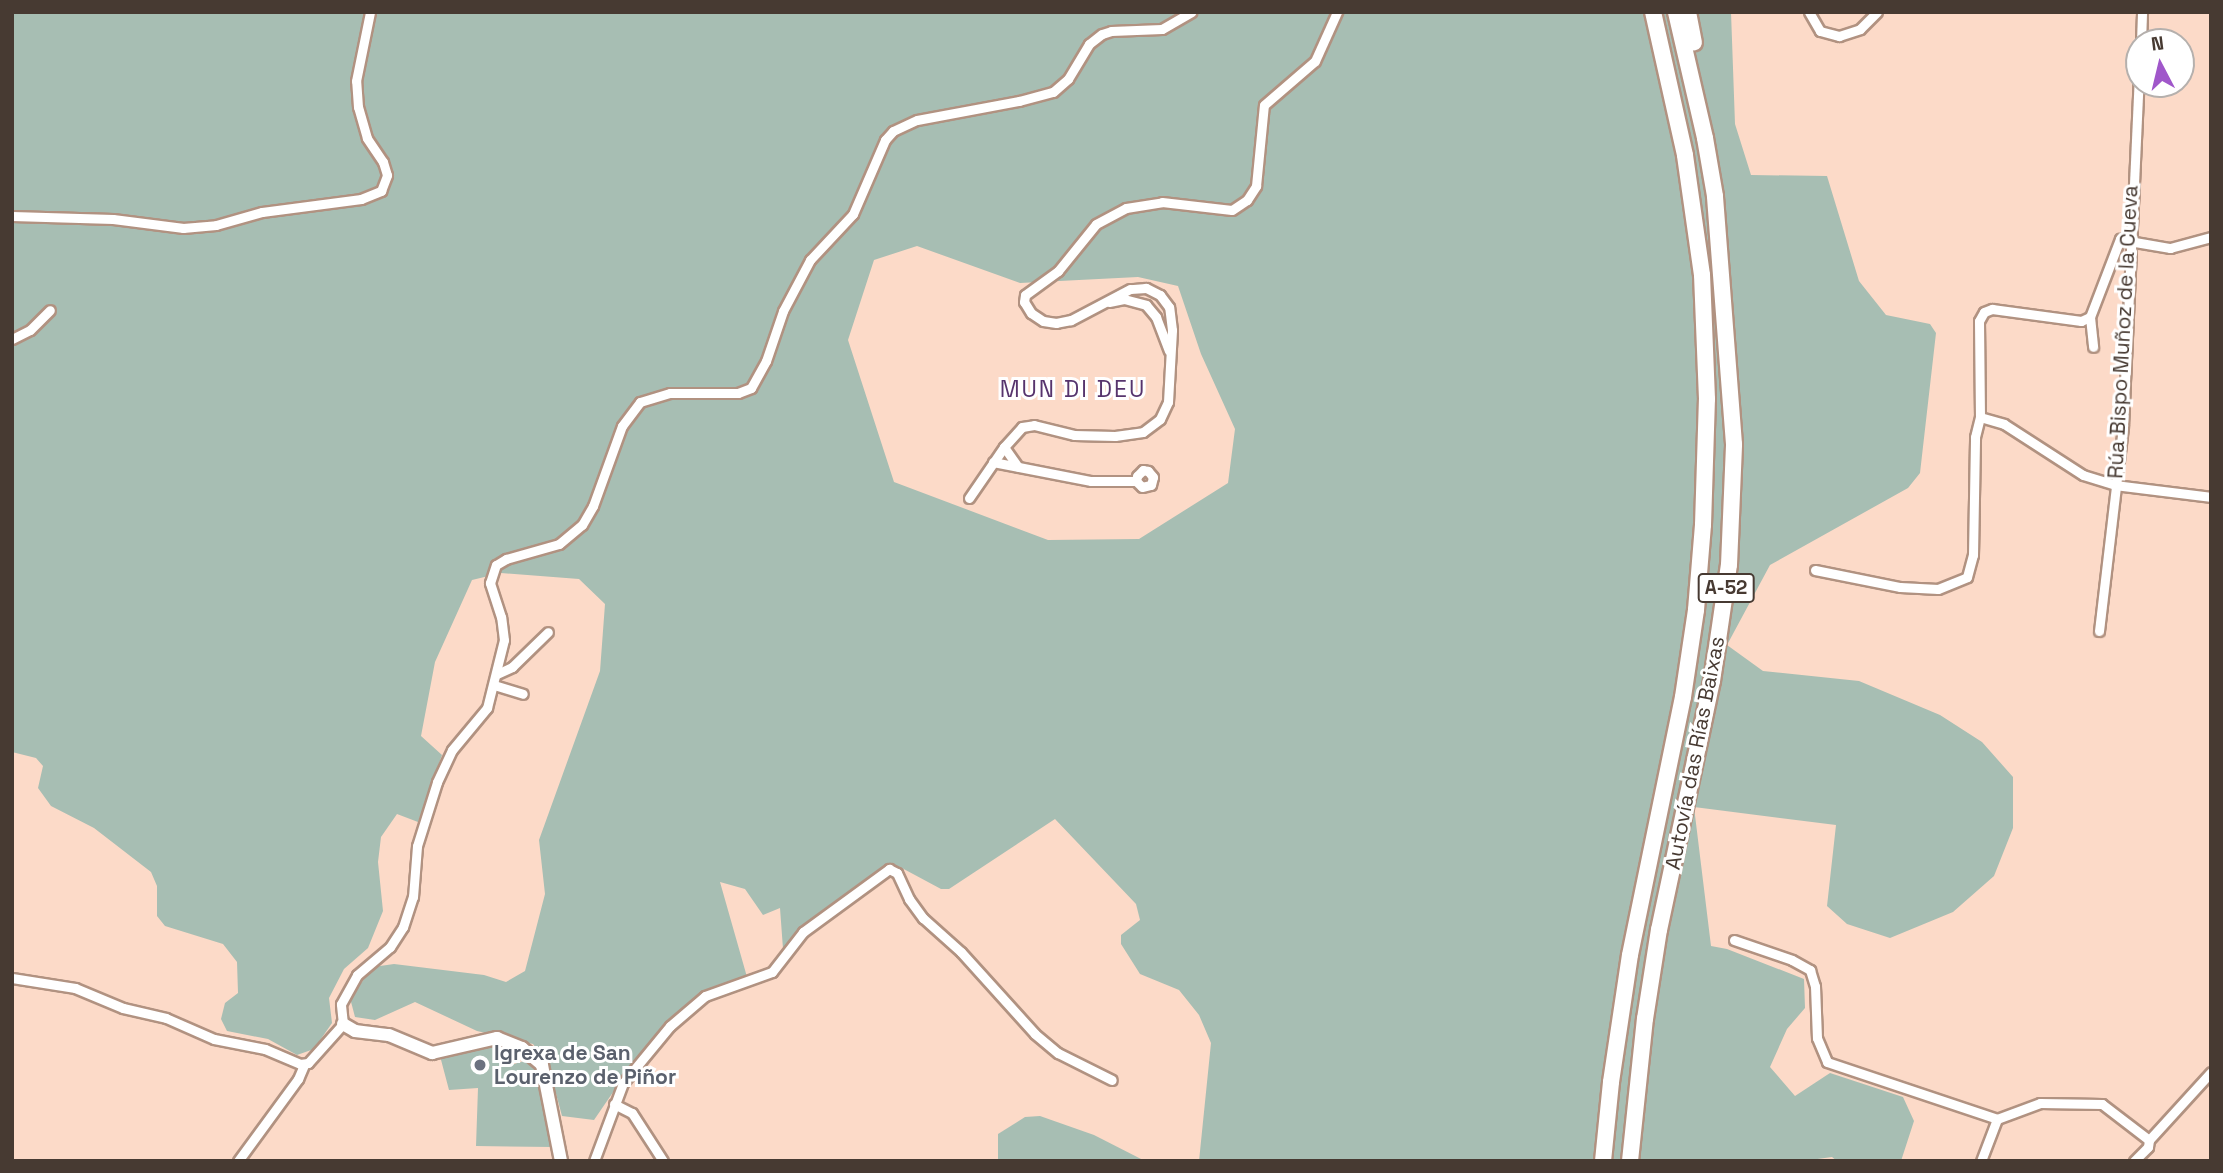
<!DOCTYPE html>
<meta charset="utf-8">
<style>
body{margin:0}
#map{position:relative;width:2223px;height:1173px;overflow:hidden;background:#fcdac8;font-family:"Space Grotesk",sans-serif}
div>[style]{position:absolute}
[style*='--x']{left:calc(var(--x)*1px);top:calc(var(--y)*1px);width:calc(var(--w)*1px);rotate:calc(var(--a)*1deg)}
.green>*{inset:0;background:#a7beb3}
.roads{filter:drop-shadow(2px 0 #b19281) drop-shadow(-2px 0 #b19281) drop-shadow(0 2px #b19281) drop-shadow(0 -2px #b19281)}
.street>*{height:9px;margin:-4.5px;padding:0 4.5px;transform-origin:4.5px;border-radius:4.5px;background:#fff}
.secondary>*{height:12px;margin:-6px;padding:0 6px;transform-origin:6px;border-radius:6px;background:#fff}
.highway>*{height:16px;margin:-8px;padding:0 8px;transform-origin:8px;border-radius:8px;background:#fff}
.dots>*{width:19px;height:19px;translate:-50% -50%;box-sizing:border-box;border:4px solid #fff;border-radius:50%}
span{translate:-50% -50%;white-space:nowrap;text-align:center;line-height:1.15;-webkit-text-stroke:6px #fff;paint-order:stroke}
.shield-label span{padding:2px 5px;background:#fff;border:2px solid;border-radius:5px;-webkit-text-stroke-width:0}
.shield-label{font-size:19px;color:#473a32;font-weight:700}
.street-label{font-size:21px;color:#473a32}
.worship-label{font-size:21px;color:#5b616d;font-weight:700}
.left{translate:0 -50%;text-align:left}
.neighbourhood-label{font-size:23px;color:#57346d;letter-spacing:2px}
.frame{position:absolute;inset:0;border:14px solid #473a32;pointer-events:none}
.north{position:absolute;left:2125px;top:28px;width:70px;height:70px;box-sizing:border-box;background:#fff;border:2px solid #b5b0ad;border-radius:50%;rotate:353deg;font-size:19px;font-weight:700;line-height:28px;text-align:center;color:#473a32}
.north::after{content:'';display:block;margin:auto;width:24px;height:32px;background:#a057ca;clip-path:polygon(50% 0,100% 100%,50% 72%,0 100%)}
</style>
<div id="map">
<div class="green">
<div style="clip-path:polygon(evenodd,12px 12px,1731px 12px,1735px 124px,1751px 175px,1827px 176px,1859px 281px,1886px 315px,1930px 324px,1936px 333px,1920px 473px,1908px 488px,1770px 565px,1727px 645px,1763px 671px,1859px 681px,1940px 715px,1982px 742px,2013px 777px,2013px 828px,1994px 876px,1953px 912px,1890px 938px,1847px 924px,1827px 906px,1836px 825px,1694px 807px,1711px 946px,1727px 949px,1804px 979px,1805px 1008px,1787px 1029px,1770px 1067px,1795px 1096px,1830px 1073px,1903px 1097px,1914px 1121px,1901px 1161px,1837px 1161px,1832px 1157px,1803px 1161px,1199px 1161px,1211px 1043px,1199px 1015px,1179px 990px,1140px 974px,1121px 944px,1121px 935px,1140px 920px,1136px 904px,1055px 819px,949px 889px,941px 889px,900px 867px,886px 864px,810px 922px,783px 949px,780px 908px,763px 915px,745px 889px,720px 882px,747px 977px,712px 988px,684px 1008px,620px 1082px,594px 1120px,562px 1116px,548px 1064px,533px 1044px,477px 1031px,415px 1002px,375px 1020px,355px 1017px,350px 998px,373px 967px,394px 964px,484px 975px,506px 982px,525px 971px,545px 894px,539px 840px,600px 671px,605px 604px,579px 579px,501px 573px,472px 580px,435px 662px,421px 736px,442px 755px,418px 822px,397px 814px,381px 837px,378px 862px,383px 911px,368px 948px,344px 969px,329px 998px,332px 1023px,314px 1049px,297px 1055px,268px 1039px,227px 1031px,221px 1019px,225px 1003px,238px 993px,237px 962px,223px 944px,165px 926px,157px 916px,157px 886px,151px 872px,94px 828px,51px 806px,38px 788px,43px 766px,36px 758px,12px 752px,12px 12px,917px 246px,1020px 283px,1138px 277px,1178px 286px,1201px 354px,1235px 429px,1228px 483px,1139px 539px,1048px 540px,894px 482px,848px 340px,874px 260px,917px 246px)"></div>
<div style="clip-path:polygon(491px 1043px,507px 1047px,511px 1065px,527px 1060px,537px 1068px,553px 1147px,476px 1146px,478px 1088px,449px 1090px,440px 1056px)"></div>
<div style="clip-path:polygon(1040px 1116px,1094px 1135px,1145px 1161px,998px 1161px,998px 1134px,1025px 1117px)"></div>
</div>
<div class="roads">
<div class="street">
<div style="--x:1809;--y:12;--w:22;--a:60"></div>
<div style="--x:1820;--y:31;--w:20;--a:15"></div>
<div style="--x:1839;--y:36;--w:22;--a:-18"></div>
<div style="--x:1860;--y:29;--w:24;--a:-45"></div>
<div style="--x:2141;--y:42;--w:30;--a:-88"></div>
<div style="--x:12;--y:216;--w:101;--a:1.7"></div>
<div style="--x:113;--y:219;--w:71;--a:7.3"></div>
<div style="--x:183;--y:228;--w:33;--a:-5"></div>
<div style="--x:216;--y:225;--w:48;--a:-15.8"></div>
<div style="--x:262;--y:212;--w:100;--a:-7.5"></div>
<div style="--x:361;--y:199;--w:22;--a:-22"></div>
<div style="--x:381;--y:191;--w:17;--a:-69"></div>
<div style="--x:387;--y:175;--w:14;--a:-107"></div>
<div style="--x:383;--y:162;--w:29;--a:-124"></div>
<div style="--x:367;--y:138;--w:32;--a:-106"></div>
<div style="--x:358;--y:107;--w:26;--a:-94"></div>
<div style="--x:356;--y:81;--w:70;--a:-78.5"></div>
<div style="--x:2129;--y:241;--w:42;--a:9.7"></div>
<div style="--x:2170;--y:248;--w:42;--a:-15"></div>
<div style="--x:1109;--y:302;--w:15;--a:-11"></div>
<div style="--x:1124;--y:299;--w:23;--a:15"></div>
<div style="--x:1146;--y:305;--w:16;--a:50"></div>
<div style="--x:1156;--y:317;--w:36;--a:69"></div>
<div style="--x:2090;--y:317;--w:30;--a:84"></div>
<div style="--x:12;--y:339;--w:20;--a:-27"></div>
<div style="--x:30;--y:330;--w:28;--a:-45"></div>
<div style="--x:1980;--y:417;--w:96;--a:-90.6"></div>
<div style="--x:1979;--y:321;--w:10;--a:-61"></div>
<div style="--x:1984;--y:312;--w:9;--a:-21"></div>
<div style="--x:1992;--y:309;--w:90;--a:7.7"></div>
<div style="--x:2081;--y:321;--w:10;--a:-24"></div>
<div style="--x:2090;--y:317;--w:84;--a:-69"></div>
<div style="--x:2120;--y:239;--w:9;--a:-6"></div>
<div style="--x:1004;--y:447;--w:24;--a:55"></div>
<div style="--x:993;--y:462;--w:100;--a:11"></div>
<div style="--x:1091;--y:481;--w:45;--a:0"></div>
<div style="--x:1136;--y:481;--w:8;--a:45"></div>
<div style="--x:1142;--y:487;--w:9;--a:-13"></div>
<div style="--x:1151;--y:485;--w:8;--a:-76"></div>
<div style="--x:1153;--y:477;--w:8;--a:-130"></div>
<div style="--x:1148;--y:471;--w:5;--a:-169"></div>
<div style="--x:1143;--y:470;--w:8;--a:135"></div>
<div style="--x:1137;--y:476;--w:5;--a:101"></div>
<div style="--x:969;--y:498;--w:62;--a:-55.5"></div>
<div style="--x:1004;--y:447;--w:27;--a:-48"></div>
<div style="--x:1022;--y:427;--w:12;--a:-9"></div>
<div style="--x:1034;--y:425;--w:41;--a:14"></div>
<div style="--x:1074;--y:435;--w:41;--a:1.4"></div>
<div style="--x:1115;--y:436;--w:28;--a:-8"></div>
<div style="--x:1143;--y:432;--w:21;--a:-37"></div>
<div style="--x:1160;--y:419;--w:19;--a:-65"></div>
<div style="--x:1168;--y:402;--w:72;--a:-86.8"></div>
<div style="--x:1172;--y:330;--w:23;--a:-97"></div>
<div style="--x:1169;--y:307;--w:15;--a:-127"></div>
<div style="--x:1160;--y:295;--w:16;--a:-153"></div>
<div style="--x:1146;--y:288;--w:16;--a:176"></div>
<div style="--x:1130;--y:289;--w:67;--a:152.3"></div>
<div style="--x:1071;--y:320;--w:15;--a:169"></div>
<div style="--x:1056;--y:323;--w:13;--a:-171"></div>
<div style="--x:1043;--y:321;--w:14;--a:-146"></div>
<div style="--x:1031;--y:313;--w:13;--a:-122"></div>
<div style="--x:1024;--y:302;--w:7;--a:-82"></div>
<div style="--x:1025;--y:295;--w:41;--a:-36"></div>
<div style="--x:1058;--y:271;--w:60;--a:-51"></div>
<div style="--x:1096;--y:224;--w:34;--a:-28"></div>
<div style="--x:1126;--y:208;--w:36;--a:-9"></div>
<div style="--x:1162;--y:202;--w:70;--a:6.5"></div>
<div style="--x:1232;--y:210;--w:18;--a:-34"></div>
<div style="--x:1247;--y:200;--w:17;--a:-57"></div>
<div style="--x:1256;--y:186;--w:81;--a:-84.4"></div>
<div style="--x:1264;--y:105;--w:67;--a:-40.8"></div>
<div style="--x:1315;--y:61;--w:54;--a:-65.8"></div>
<div style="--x:1815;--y:570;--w:87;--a:11.3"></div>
<div style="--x:1900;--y:587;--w:38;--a:3"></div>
<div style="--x:1938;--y:589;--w:31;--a:-22"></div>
<div style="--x:1967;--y:577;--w:23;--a:-75"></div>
<div style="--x:1973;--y:555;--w:118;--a:-89"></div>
<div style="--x:1975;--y:437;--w:21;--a:-76"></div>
<div style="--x:1980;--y:417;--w:25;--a:16"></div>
<div style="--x:2004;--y:424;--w:94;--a:32.8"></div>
<div style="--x:2083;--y:475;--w:34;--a:17"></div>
<div style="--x:2115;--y:485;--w:97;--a:7.1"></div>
<div style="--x:2099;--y:631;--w:206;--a:-83.3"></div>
<div style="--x:2123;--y:426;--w:352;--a:-87.4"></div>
<div style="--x:497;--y:674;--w:17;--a:-25"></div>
<div style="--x:512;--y:667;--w:50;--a:-44.2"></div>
<div style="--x:494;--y:685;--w:30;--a:17"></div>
<div style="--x:1734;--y:940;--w:61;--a:19"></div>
<div style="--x:1792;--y:960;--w:21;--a:29"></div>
<div style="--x:1810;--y:970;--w:17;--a:73"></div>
<div style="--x:1815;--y:986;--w:52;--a:87.8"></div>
<div style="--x:1817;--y:1038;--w:26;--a:67"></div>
<div style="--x:1827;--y:1062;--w:179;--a:18.5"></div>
<div style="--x:1997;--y:1119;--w:46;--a:-20.4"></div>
<div style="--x:2040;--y:1103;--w:62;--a:0.9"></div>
<div style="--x:2102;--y:1104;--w:59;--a:37.5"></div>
<div style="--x:2149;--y:1140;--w:7;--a:98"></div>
<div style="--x:2148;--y:1147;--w:20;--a:135"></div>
<div style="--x:12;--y:978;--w:64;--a:9"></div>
<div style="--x:75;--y:988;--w:52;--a:22.6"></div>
<div style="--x:123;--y:1008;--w:44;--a:13.1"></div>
<div style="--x:166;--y:1018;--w:52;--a:23.6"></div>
<div style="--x:214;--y:1039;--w:52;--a:11.1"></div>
<div style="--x:265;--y:1049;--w:38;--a:23"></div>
<div style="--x:300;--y:1064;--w:8;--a:-7"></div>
<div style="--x:308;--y:1063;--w:52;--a:-48.1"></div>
<div style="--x:343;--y:1024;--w:20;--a:-96"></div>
<div style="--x:341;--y:1004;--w:33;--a:-61"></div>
<div style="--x:357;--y:975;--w:43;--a:-40.3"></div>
<div style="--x:390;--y:947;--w:24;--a:-57"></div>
<div style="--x:403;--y:927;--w:32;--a:-72"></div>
<div style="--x:413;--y:897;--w:51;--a:-85.5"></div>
<div style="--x:417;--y:846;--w:67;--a:-72.6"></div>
<div style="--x:437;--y:782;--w:35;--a:-65"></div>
<div style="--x:452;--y:750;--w:55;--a:-50.2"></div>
<div style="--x:487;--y:708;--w:70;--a:-76"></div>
<div style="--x:504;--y:640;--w:23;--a:-97"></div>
<div style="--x:501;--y:617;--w:36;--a:-108"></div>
<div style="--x:490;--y:583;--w:19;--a:-72"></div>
<div style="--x:496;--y:565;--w:12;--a:-31"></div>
<div style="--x:506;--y:559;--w:55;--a:-15.8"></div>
<div style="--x:559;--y:544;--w:30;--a:-40"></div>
<div style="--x:582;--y:525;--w:22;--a:-60"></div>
<div style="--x:593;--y:506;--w:85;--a:-70.1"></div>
<div style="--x:622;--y:426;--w:30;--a:-53"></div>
<div style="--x:640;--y:402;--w:31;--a:-17"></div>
<div style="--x:670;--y:393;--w:68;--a:0"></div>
<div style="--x:738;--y:393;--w:14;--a:-21"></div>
<div style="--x:751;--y:388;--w:31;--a:-61"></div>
<div style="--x:766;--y:361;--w:53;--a:-71.2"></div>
<div style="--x:783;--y:311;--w:58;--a:-62.1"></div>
<div style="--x:810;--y:260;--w:63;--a:-46.9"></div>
<div style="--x:853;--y:214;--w:81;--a:-66.6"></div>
<div style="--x:885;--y:140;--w:12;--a:-48"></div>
<div style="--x:893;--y:131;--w:26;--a:-25"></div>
<div style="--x:917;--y:120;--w:104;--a:-10.6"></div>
<div style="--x:1019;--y:101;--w:35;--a:-15"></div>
<div style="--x:1053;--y:92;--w:20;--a:-41"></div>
<div style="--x:1068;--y:79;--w:41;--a:-59"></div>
<div style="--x:1089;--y:44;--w:16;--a:-38"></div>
<div style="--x:1102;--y:34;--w:9;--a:-18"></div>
<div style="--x:1111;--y:31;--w:51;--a:-2.2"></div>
<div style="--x:1162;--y:29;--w:34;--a:-30"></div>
<div style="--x:614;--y:1104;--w:20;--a:27"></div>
<div style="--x:632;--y:1113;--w:57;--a:57.1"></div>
<div style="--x:2149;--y:1140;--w:92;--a:-47.6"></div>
<div style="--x:238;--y:1161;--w:102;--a:-53.8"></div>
<div style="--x:298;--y:1079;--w:15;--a:-67"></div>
<div style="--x:594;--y:1161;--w:83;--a:-69.6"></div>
<div style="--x:623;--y:1083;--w:74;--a:-50.5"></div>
<div style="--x:670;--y:1026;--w:46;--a:-40.6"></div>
<div style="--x:705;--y:996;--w:71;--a:-19.7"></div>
<div style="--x:772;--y:972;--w:51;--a:-52.2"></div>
<div style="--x:803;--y:932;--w:107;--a:-36.2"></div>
<div style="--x:889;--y:869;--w:9;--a:27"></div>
<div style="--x:897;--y:873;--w:29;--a:65"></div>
<div style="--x:909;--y:899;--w:24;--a:54"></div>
<div style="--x:923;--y:918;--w:51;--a:41.8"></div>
<div style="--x:961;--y:952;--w:110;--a:47.9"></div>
<div style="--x:1035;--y:1034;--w:30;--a:40"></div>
<div style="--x:1058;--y:1053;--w:60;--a:26.6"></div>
<div style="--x:1981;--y:1161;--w:45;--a:-69.1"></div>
</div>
<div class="secondary">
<div style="--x:343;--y:1024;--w:14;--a:30"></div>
<div style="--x:355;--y:1031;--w:34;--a:7"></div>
<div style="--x:389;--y:1035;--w:47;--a:22.7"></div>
<div style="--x:432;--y:1053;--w:67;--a:-13"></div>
<div style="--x:497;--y:1038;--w:27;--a:22"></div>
<div style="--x:522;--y:1048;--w:26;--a:40"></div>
<div style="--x:542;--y:1065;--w:98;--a:78.8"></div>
</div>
<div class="highway">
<div style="--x:1688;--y:12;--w:31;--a:79"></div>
<div style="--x:1603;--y:1161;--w:79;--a:-84.2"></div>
<div style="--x:1611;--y:1082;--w:128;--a:-81.5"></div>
<div style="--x:1630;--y:955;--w:263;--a:-78.4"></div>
<div style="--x:1683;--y:697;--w:88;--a:-81.5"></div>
<div style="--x:1696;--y:610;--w:85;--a:-85.3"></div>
<div style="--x:1703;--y:525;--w:126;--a:-88.2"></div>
<div style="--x:1707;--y:399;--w:124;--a:-92.3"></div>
<div style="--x:1702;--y:275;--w:121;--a:-98.1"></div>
<div style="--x:1685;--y:155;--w:147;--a:-102.6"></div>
<div style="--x:1630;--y:1161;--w:143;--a:-84"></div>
<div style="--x:1645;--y:1019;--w:90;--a:-81.1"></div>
<div style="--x:1659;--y:930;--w:255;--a:-78"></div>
<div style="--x:1712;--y:681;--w:117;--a:-81.7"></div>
<div style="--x:1729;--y:565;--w:121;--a:-87.6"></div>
<div style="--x:1734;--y:444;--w:249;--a:-94.4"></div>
<div style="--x:1715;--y:196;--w:59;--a:-99.8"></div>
<div style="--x:1705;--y:138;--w:129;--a:-103"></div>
</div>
</div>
<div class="dots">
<div style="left:480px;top:1065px;background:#6b7280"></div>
</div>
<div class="shield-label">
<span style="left:1726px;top:588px">A-52</span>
</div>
<div class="street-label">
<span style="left:2123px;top:332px;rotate:-87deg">Rúa Bispo Muñoz de la Cueva</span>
<span style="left:1695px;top:753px;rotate:-79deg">Autovía das Rías Baixas</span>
</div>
<div class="worship-label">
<span class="left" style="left:494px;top:1065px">Igrexa de San<br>Lourenzo de Piñor</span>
</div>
<div class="neighbourhood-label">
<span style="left:1073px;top:389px">MUN DI DEU</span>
</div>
<div class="frame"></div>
<div class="north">N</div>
</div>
